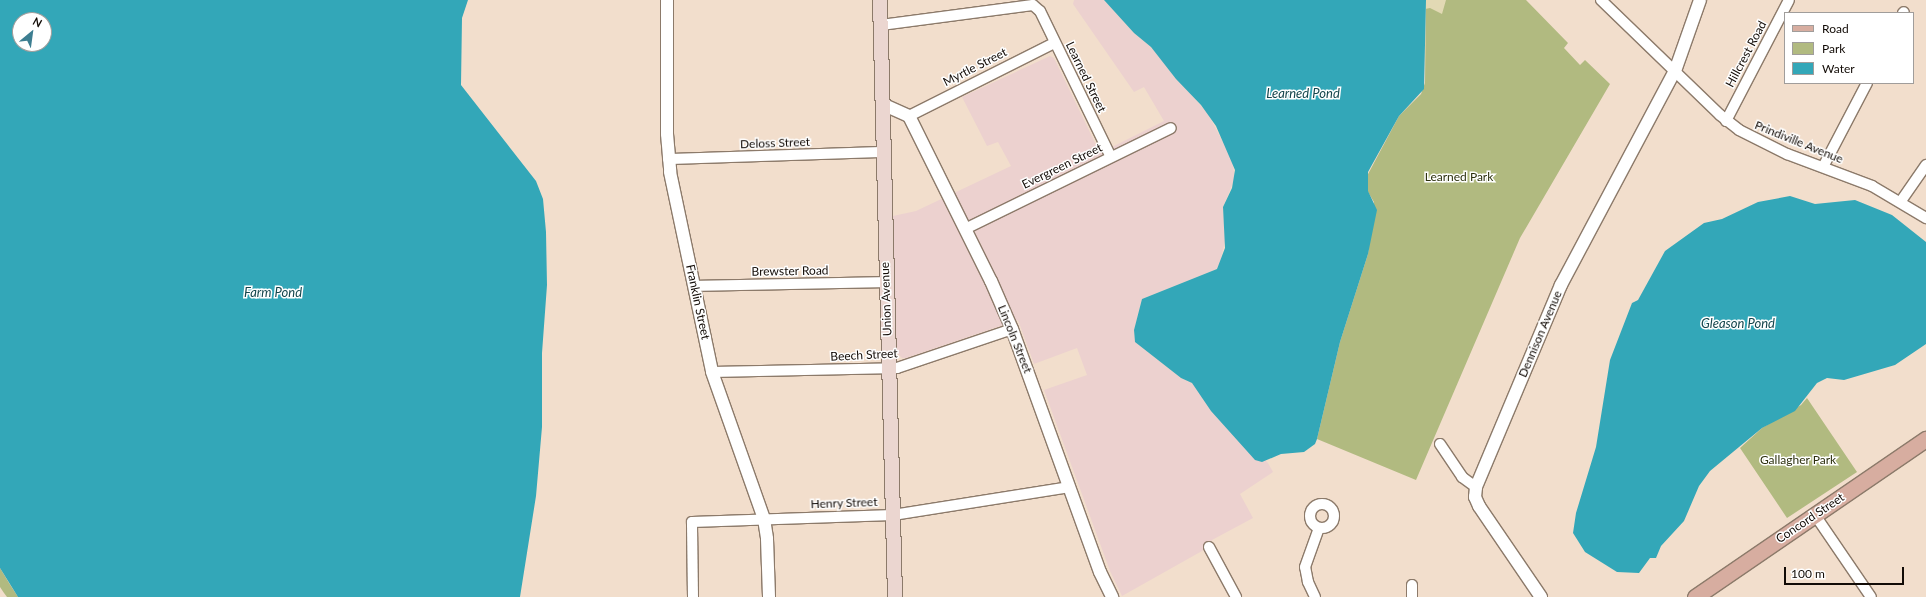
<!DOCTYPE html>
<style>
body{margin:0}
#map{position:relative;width:1926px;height:597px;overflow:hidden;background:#f2decc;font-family:Lato,sans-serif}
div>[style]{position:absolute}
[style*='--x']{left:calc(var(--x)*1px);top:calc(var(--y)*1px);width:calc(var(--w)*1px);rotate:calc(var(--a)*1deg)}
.medical>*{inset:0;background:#ecd1cf}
.green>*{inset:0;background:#b1ba80}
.sand>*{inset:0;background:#e2d9b4}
.water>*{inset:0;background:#33a7b8}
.roads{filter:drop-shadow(1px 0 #8c7a6a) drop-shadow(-1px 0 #8c7a6a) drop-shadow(0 1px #8c7a6a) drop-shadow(0 -1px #8c7a6a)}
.minor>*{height:10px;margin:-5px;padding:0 5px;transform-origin:5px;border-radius:5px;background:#fff}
.minor>.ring{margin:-5px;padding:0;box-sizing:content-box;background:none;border:10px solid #fff;border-radius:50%}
.tertiary>*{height:12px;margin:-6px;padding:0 6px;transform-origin:6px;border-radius:6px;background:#fff}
.secondary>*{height:14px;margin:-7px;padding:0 7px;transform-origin:7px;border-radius:7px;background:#ebd6d0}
.primary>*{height:15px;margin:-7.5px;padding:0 7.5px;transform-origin:7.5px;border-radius:7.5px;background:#d7ada0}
span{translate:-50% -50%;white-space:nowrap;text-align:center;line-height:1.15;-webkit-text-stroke:3px #fff;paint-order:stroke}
.street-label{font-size:12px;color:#120b06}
.park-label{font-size:12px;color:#2c300e}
.water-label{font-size:13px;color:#14464d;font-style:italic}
.legend{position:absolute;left:1784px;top:12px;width:130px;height:72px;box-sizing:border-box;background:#fff;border:1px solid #a09d9b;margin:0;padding:5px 7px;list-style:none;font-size:12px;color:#120b06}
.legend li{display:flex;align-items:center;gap:8px;height:20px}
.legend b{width:20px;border:1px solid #a09d9b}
.north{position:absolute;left:12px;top:12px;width:40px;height:40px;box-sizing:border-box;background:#fff;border:1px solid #a09d9b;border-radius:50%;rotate:29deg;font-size:11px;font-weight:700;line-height:16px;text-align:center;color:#120b06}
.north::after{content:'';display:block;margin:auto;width:14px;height:18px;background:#3d7e91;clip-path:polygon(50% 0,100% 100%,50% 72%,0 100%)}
.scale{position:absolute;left:1784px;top:567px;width:120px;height:18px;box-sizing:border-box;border:2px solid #120b06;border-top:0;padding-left:5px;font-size:12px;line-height:14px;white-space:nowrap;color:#120b06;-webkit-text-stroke:3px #fff;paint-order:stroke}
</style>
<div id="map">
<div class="medical">
<div style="clip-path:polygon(1074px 0,1104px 0,1134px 33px,1151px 47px,1208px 114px,1232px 159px,1235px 178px,1223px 207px,1225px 241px,1220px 263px,1217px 269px,1142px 299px,1134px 330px,1135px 342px,1181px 378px,1192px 383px,1268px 463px,1273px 472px,1240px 494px,1253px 518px,1212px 540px,1202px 551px,1122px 596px,1110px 571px,1044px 390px,1087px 375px,1077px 348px,1034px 364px,1018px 320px,906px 358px,902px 358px,896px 352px,893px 216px,916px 211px,1011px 166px,998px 142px,987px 146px,962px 97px,1050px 56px,1054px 58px,1100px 153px,1164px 121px,1144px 87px,1134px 92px,1073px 4px)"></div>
</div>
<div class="green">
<div style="clip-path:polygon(1426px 0,1526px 0,1568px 43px,1564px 48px,1580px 65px,1585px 60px,1610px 84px,1520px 238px,1416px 480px,1317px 439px,1340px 342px,1368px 254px,1374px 202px,1368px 192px,1367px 176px,1399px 116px,1421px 94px,1425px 83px)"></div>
<div style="clip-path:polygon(1807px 398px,1857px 472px,1787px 518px,1740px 448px,1762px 428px,1801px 405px)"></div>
<div style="clip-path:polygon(0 568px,9px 583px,18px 597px,7px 597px,4px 593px,0 587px)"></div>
</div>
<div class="sand">
<div style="clip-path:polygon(1426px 0,1446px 0,1442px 14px,1430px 8px,1425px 9px)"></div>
</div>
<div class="water">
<div style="clip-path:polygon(evenodd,0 0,468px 0,462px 18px,461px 85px,536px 181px,543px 199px,546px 232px,547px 285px,542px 353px,542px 427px,536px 496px,520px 597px,18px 597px,0 568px,0 0,20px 20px,44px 20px,44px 44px,20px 44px,20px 20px)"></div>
<div style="clip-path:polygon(1104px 0,1426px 0,1424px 89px,1399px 116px,1368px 172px,1368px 191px,1377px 210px,1368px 254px,1340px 342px,1317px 439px,1315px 444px,1304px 452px,1281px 454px,1262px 462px,1255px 460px,1211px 411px,1192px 383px,1181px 378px,1135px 342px,1134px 330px,1142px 299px,1217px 269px,1225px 248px,1223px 207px,1232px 188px,1235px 170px,1216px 126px,1201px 105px,1176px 79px,1151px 47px,1134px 33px)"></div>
<div style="clip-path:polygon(1790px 196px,1815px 204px,1855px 200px,1892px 215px,1926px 242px,1926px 344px,1895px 365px,1844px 380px,1827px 378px,1817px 383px,1795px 411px,1762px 428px,1710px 471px,1699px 486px,1684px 521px,1661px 546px,1656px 558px,1650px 558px,1639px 573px,1617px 572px,1585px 552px,1573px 533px,1576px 513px,1596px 447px,1610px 360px,1632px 303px,1638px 300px,1665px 251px,1704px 223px,1722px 219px,1758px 202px)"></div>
</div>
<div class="roads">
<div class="minor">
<div style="--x:1601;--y:0;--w:165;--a:44"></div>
<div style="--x:1720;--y:115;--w:24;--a:38"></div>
<div style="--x:1739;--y:130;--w:54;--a:26.6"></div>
<div style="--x:1787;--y:154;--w:91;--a:20.6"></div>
<div style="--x:1872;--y:186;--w:63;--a:30.7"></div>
<div style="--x:1903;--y:13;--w:1;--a:-45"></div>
<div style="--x:881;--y:25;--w:153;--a:-7.5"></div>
<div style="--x:1033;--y:5;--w:9;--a:41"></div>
<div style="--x:1040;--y:11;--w:162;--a:64.1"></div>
<div style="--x:909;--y:116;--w:162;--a:-26.7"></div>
<div style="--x:1726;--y:121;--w:136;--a:-62.5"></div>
<div style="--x:668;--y:159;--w:215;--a:-1.9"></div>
<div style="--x:1823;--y:167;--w:95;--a:-62.4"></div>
<div style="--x:1901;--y:201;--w:44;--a:-55.2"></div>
<div style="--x:965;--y:229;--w:229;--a:-26.1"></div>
<div style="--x:695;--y:286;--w:190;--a:-1.2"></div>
<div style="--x:712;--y:372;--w:185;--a:-1.2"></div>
<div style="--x:897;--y:368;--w:121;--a:-18.7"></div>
<div style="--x:1440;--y:444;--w:40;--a:56"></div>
<div style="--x:1462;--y:477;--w:17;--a:36"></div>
<div class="ring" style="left:1310px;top:504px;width:14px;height:14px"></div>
<div style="--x:1815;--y:515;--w:99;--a:55.7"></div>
<div style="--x:1209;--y:547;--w:57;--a:61.6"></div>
<div style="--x:1412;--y:585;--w:12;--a:90"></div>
<div style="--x:693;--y:597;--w:75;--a:-90.8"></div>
<div style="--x:692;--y:522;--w:201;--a:-2"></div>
<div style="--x:893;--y:515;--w:179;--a:-9"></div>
<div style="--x:1315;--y:597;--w:17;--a:-115"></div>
<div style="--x:1308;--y:582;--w:15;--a:-101"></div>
<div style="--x:1305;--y:567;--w:41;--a:-70.3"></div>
</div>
<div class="tertiary">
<div style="--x:667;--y:0;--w:134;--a:90"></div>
<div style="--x:667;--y:134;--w:38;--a:85"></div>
<div style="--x:670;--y:172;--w:204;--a:78.1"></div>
<div style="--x:712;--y:372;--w:156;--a:70.5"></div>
<div style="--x:764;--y:519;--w:20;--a:81"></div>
<div style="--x:767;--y:539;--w:58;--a:88"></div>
<div style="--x:882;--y:104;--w:30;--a:24"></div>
<div style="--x:909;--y:116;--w:184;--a:63.6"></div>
<div style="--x:991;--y:281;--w:52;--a:66.4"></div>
<div style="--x:1012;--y:329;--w:258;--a:70.1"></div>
<div style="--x:1100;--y:572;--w:28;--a:64"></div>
<div style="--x:1541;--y:597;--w:110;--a:-124.3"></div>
<div style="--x:1479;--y:506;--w:10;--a:-114"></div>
<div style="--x:1475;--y:497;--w:10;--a:-84"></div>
<div style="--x:1476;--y:487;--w:219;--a:-67.2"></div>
<div style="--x:1561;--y:285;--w:242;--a:-62"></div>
<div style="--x:1675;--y:71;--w:75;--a:-70.6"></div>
</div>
<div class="secondary">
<div style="--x:880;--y:0;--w:597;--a:88.56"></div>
</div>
<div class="primary">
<div style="--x:1695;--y:597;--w:280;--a:-34.4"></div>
</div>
</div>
<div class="street-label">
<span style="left:1746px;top:54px;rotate:-62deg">Hillcrest Road</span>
<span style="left:975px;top:67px;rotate:-27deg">Myrtle Street</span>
<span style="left:1086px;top:77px;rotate:64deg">Learned Street</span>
<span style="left:1799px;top:142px;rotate:22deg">Prindiville Avenue</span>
<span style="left:775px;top:143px;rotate:-2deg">Deloss Street</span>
<span style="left:1062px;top:166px;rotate:-26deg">Evergreen Street</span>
<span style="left:790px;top:271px;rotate:-1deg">Brewster Road</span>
<span style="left:886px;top:299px;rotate:-92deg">Union Avenue</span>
<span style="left:698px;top:302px;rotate:78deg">Franklin Street</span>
<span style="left:1540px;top:334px;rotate:-67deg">Dennison Avenue</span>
<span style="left:1015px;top:339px;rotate:68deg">Lincoln Street</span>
<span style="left:864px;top:355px;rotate:-3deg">Beech Street</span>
<span style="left:844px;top:503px;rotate:-2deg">Henry Street</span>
<span style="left:1810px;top:518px;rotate:-34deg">Concord Street</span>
</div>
<div class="park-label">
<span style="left:1459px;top:177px">Learned Park</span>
<span style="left:1798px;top:460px">Gallagher Park</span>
</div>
<div class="water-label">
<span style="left:1303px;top:93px">Learned Pond</span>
<span style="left:273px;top:292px">Farm Pond</span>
<span style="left:1738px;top:323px">Gleason Pond</span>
</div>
<ul class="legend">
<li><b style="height:5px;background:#d7ada0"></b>Road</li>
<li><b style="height:11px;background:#b1ba80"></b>Park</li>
<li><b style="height:11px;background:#33a7b8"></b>Water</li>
</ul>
<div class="north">N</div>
<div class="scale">100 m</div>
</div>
